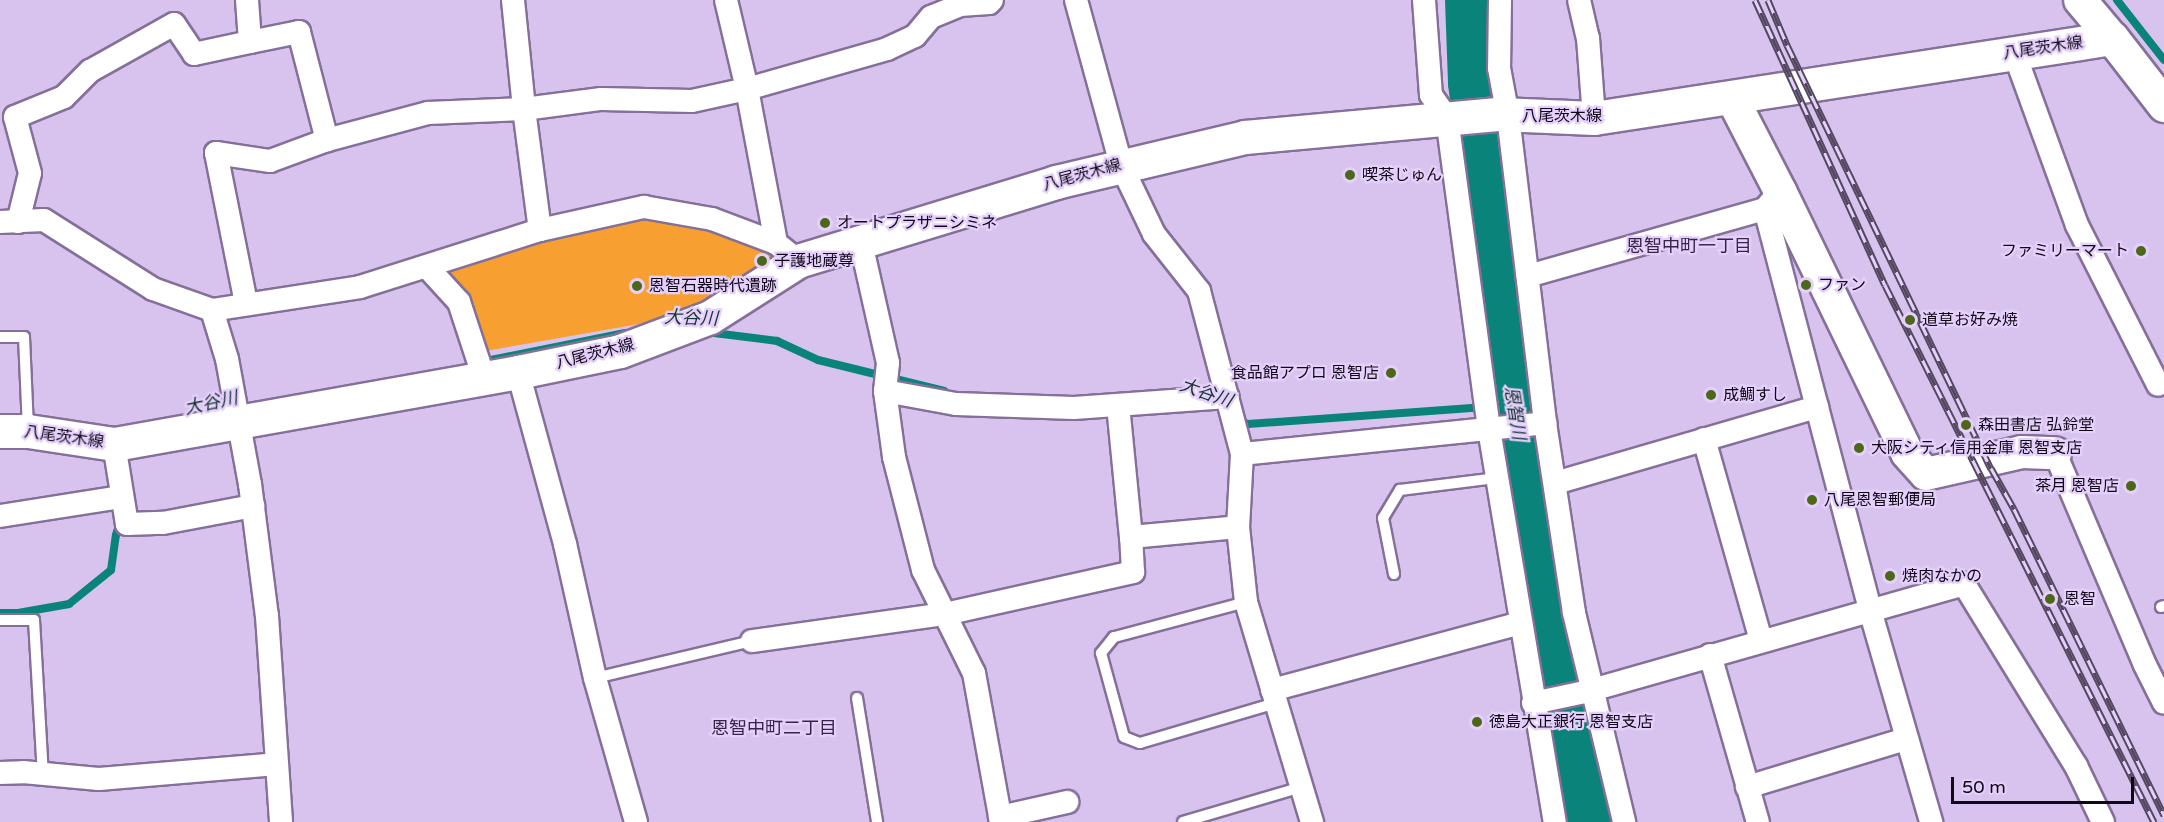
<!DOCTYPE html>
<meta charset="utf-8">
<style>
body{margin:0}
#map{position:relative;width:2164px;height:822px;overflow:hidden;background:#d8c3ef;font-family:"Varela Round","Noto Sans JP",sans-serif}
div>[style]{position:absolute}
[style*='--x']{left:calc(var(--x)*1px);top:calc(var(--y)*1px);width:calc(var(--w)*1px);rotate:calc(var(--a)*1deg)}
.green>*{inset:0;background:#f79f30}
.stream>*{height:8px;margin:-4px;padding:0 4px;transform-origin:4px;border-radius:4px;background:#0a837a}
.river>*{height:44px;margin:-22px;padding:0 22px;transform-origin:22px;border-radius:22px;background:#0a837a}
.roads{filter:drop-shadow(2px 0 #847099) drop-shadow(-2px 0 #847099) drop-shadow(0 2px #847099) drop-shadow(0 -2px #847099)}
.lane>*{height:10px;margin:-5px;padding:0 5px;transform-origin:5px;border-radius:5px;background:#fff}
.street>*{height:22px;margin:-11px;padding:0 11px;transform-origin:11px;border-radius:11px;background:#fff}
.secondary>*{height:32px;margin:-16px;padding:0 16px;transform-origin:16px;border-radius:16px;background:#fff}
.primary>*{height:33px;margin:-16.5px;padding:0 16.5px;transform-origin:16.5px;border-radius:16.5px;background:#fff}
.rail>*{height:7px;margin-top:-3.5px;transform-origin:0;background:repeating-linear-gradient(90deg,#e5d0fc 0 14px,#544861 0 28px);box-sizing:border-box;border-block:2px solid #544861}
.dots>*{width:16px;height:16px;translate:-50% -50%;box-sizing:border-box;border:3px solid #e5d0fc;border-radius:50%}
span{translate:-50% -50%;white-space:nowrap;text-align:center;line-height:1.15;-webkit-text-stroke:4.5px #e5d0fc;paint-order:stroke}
.street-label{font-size:16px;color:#100817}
.poi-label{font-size:16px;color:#100817}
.left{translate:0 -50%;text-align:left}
.right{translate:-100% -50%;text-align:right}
.neighbourhood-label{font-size:18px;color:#372547}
.water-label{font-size:18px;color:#153431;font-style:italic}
.scale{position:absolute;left:1951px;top:777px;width:183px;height:27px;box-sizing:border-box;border:3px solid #100817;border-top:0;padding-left:8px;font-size:18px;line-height:21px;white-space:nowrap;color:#100817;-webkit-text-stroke:4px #e5d0fc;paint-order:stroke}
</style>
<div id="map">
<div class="green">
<div style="clip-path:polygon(651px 218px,727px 231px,781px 254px,713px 300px,639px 324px,480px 352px,464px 290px,443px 269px,601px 222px)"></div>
</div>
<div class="stream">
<div style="--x:2117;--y:0;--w:76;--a:51.9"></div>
<div style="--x:706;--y:332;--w:72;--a:7.2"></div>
<div style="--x:777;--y:341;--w:45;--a:24.9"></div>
<div style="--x:818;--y:360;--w:130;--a:13.8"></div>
<div style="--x:481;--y:362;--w:147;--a:-11.4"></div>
<div style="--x:1238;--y:420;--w:11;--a:22"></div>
<div style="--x:1248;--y:424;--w:266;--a:-4.1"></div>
<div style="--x:0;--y:613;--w:18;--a:0"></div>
<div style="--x:18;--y:613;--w:52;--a:-10"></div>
<div style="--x:69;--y:604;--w:54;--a:-39"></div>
<div style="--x:111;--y:570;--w:35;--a:-82"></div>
<div style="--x:116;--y:535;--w:14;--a:-73"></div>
</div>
<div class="river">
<div style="--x:1467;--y:0;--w:83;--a:87.9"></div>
<div style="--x:1470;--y:83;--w:325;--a:82.4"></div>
<div style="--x:1513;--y:405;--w:214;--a:80.6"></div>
<div style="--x:1548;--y:616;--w:210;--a:78.5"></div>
</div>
<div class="roads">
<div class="lane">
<div style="--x:0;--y:337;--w:24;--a:0"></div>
<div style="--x:24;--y:337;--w:91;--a:87.5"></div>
<div style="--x:1394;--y:574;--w:57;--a:-101.1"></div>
<div style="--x:1383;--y:518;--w:33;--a:-59"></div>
<div style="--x:1400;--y:490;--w:98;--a:-7.1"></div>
<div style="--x:1246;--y:602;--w:137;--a:165.1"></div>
<div style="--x:1114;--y:637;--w:21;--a:129"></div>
<div style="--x:1101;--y:653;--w:87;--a:74.7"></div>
<div style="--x:1124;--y:737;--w:17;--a:21"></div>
<div style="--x:1140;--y:743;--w:142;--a:-16.4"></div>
<div style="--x:2161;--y:607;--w:3;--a:-18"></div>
<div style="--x:0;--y:620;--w:34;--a:0"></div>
<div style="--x:34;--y:620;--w:154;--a:86.7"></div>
<div style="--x:595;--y:678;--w:161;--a:-13.3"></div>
<div style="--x:857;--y:698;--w:126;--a:80.8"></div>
<div style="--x:1183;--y:822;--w:124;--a:-16.4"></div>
</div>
<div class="street">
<div style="--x:247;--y:0;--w:42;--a:85.9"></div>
<div style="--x:250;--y:42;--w:50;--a:-11.5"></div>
<div style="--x:299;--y:32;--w:112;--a:75.5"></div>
<div style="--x:513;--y:0;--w:110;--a:84.2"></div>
<div style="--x:524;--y:109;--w:122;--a:82.5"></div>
<div style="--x:726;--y:0;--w:91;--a:76.7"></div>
<div style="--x:747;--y:89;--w:157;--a:79.3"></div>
<div style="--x:1076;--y:0;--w:171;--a:74.7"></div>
<div style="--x:1121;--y:165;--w:76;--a:64.4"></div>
<div style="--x:1154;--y:234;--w:73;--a:51.7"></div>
<div style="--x:1199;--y:291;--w:169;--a:75.2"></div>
<div style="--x:1242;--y:454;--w:73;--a:93.1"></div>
<div style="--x:1238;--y:527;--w:75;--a:83.9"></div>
<div style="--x:1246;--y:602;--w:230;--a:73.3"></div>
<div style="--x:1424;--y:0;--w:95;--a:85.8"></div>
<div style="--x:1431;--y:95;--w:28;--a:55"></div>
<div style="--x:1447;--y:118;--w:314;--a:82.3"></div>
<div style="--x:1489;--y:429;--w:399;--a:80.5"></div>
<div style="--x:1500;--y:0;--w:68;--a:90.8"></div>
<div style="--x:1499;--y:68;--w:49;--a:79.4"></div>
<div style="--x:1508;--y:116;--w:309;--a:83.1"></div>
<div style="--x:1545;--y:423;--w:192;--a:81.3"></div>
<div style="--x:1574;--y:613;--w:215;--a:76.5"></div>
<div style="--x:1579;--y:0;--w:39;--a:77"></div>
<div style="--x:1588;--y:38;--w:80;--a:85.7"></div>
<div style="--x:2014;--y:52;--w:184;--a:70"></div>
<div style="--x:2077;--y:225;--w:179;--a:63.1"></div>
<div style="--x:1780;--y:191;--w:23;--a:130"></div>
<div style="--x:1765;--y:209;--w:415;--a:75.3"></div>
<div style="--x:1870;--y:610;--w:221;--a:73.9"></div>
<div style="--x:0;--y:222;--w:44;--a:-2.6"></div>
<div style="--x:44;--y:220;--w:129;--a:32.3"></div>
<div style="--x:153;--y:289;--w:63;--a:19.6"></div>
<div style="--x:212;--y:310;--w:150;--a:-8.8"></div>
<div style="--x:360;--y:287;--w:189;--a:-17.6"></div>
<div style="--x:540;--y:230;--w:107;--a:-12.5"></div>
<div style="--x:644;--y:207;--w:69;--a:10"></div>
<div style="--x:712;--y:219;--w:68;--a:20.6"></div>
<div style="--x:776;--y:243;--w:28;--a:39"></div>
<div style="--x:18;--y:222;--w:50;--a:-76.2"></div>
<div style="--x:30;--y:173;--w:58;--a:-105"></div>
<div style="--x:15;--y:117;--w:53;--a:-22.2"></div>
<div style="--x:64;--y:97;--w:37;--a:-45"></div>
<div style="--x:90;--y:71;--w:96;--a:-29.2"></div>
<div style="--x:174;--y:24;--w:36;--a:56"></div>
<div style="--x:194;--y:54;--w:57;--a:-12.1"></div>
<div style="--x:861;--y:243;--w:123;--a:77.3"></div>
<div style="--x:888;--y:363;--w:28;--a:96"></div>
<div style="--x:885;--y:391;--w:67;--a:82.2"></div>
<div style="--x:894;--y:457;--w:117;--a:75.6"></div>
<div style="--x:923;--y:570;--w:115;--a:63.7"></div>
<div style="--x:974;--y:673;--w:151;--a:79.7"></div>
<div style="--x:428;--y:268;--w:46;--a:47.6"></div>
<div style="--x:459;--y:302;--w:80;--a:71.8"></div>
<div style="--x:1528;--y:276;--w:246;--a:-15.8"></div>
<div style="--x:246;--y:303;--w:153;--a:-101.3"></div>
<div style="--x:216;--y:153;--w:55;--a:8.4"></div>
<div style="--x:270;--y:161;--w:61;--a:-20.2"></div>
<div style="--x:327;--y:140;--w:105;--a:-15"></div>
<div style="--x:428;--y:113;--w:96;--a:-2.4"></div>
<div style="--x:524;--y:109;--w:78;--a:-7.4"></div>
<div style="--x:601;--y:99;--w:91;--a:1.3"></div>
<div style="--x:692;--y:101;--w:56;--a:-12.3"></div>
<div style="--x:747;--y:89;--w:146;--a:-15.9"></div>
<div style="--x:887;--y:49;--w:31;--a:-25"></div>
<div style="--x:915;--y:36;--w:25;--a:-50"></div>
<div style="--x:931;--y:17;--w:31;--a:-22"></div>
<div style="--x:960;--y:5;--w:29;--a:-4"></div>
<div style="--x:989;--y:3;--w:4;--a:-45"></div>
<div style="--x:212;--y:310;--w:51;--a:73"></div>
<div style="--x:227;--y:359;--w:127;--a:79.6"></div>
<div style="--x:250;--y:484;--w:133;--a:82.7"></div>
<div style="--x:267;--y:616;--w:206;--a:86.1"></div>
<div style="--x:518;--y:372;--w:178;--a:74.7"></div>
<div style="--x:565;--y:544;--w:137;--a:77.4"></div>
<div style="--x:595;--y:678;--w:150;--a:74.1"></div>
<div style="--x:885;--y:391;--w:72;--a:10.4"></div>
<div style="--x:956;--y:404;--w:118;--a:1.9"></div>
<div style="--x:1074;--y:408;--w:154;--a:-4.1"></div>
<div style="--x:1118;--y:405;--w:133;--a:84.4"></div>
<div style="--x:1704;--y:439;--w:210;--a:74.2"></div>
<div style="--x:114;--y:444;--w:81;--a:80.8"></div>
<div style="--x:127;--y:524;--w:36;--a:-2"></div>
<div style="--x:163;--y:523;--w:92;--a:-10.7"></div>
<div style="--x:2055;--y:453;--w:230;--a:67"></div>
<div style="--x:2145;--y:665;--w:42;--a:63.4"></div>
<div style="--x:1242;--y:454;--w:305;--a:-5.8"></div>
<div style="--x:1555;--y:483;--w:273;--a:-16.2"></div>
<div style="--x:0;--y:516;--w:123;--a:-8.9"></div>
<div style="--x:752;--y:641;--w:195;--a:-8"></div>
<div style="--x:945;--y:614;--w:193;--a:-12.6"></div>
<div style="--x:1133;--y:572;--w:35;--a:-93"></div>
<div style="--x:1131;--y:537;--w:107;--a:-5.3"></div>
<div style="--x:1710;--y:655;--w:174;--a:74"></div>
<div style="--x:1272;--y:690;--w:258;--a:-15.1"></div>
<div style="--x:1533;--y:703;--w:53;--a:-11.9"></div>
<div style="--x:1585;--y:692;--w:394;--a:-15.9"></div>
<div style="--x:1964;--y:584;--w:214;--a:58.4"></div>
<div style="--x:2076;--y:766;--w:62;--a:64.3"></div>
<div style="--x:0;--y:773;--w:23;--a:-2"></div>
<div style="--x:23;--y:772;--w:76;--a:5.3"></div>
<div style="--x:99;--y:779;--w:178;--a:-4.8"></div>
<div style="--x:1747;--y:787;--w:166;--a:-16.8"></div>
<div style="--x:1000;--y:817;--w:69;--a:-12.6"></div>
</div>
<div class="secondary">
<div style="--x:2080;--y:0;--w:50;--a:49.9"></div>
<div style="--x:1732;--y:98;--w:105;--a:62.7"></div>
<div style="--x:1780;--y:191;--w:291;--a:64.1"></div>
<div style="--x:1907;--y:453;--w:28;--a:48"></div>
<div style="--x:1926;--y:474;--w:98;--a:-12.9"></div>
<div style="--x:2022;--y:452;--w:33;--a:2"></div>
</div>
<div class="primary">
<div style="--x:0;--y:431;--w:28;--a:0"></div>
<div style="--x:28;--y:431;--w:87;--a:8.6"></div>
<div style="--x:114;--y:444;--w:410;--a:-10.1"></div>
<div style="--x:518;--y:372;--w:104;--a:-11.6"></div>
<div style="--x:620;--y:351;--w:96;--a:-20.7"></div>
<div style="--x:710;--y:317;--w:104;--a:-32.5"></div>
<div style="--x:798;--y:261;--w:270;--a:-17"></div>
<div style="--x:1056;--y:182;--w:194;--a:-13.4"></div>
<div style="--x:1245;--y:137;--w:256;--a:-5.2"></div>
<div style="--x:1500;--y:114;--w:94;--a:2.4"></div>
<div style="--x:1594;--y:118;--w:524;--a:-8.78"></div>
<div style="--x:2112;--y:38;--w:85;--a:52.2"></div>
</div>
</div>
<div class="rail">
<div style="--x:1755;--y:0;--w:313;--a:65.5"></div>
<div style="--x:1885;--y:285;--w:601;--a:63.39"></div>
<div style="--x:1768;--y:0;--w:49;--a:67.1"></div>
<div style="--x:1787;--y:45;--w:470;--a:64.3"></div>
<div style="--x:1991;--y:468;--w:47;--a:60.7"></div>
<div style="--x:2014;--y:509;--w:341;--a:63.9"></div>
</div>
<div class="dots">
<div style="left:1350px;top:175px;background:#4c6719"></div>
<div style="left:825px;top:223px;background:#4c6719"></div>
<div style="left:2141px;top:251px;background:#4c6719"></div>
<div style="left:762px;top:261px;background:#4c6719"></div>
<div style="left:1806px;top:285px;background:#4c6719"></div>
<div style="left:637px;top:286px;background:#4c6719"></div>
<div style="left:1910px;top:320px;background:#4c6719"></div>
<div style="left:1391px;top:373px;background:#4c6719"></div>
<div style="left:1711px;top:395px;background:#4c6719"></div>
<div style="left:1966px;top:425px;background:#4c6719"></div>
<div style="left:1859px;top:448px;background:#4c6719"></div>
<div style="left:2131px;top:486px;background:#4c6719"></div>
<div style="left:1812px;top:500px;background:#4c6719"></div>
<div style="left:1890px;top:576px;background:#4c6719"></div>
<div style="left:2050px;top:599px;background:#4c6719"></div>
<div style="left:1477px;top:722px;background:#4c6719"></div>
</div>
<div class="street-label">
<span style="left:2043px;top:48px;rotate:-8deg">八尾茨木線</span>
<span style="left:1562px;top:116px">八尾茨木線</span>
<span style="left:1082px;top:175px;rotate:-15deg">八尾茨木線</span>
<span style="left:595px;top:354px;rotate:-14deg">八尾茨木線</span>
<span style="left:64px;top:437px;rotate:8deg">八尾茨木線</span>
</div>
<div class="poi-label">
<span class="left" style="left:1362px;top:175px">喫茶じゅん</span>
<span class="left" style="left:837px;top:223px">オートプラザニシミネ</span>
<span class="right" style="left:2129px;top:251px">ファミリーマート</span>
<span class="left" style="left:774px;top:261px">子護地蔵尊</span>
<span class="left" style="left:1818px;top:285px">ファン</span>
<span class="left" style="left:649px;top:286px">恩智石器時代遺跡</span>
<span class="left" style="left:1922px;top:320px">道草お好み焼</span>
<span class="right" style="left:1379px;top:373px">食品館アプロ 恩智店</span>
<span class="left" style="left:1723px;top:395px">成鯛すし</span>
<span class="left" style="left:1978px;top:425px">森田書店 弘鈴堂</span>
<span class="left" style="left:1871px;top:448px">大阪シティ信用金庫 恩智支店</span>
<span class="right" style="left:2119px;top:486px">茶月 恩智店</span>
<span class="left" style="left:1824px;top:500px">八尾恩智郵便局</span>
<span class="left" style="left:1902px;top:576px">焼肉なかの</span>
<span class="left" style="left:2064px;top:599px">恩智</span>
<span class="left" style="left:1489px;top:722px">徳島大正銀行 恩智支店</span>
</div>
<div class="neighbourhood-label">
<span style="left:1689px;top:246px">恩智中町一丁目</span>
<span style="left:774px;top:728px">恩智中町二丁目</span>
</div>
<div class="water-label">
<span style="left:691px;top:318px;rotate:2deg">大谷川</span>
<span style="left:1206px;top:393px;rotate:19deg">大谷川</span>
<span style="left:211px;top:403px;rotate:-12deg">大谷川</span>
<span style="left:1515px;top:413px;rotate:81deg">恩智川</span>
</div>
<div class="scale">50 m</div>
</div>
